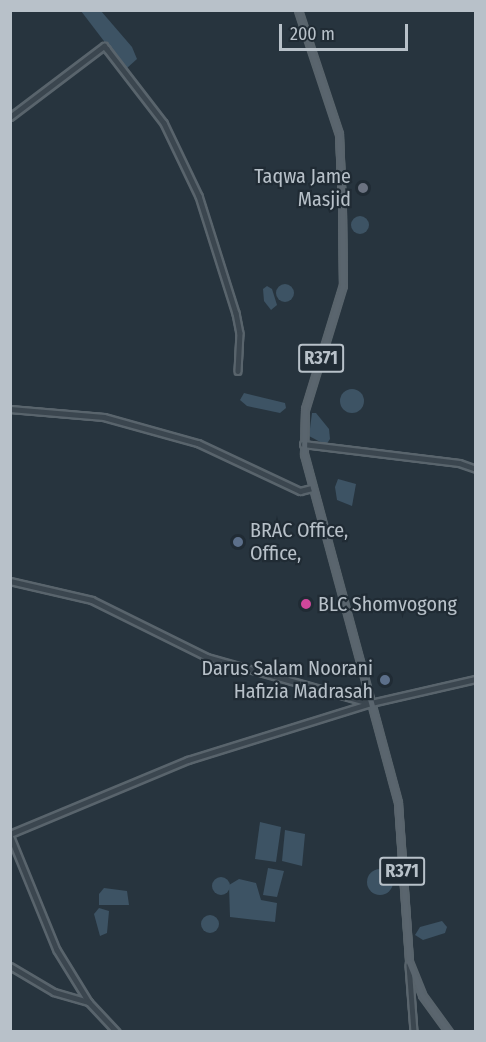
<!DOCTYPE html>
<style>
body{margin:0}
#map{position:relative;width:486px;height:1042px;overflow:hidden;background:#27343e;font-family:"Fira Sans Condensed",sans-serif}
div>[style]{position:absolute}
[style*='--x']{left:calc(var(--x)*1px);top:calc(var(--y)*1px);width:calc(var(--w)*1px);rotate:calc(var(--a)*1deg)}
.water>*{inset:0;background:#3d5364}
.round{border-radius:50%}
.roads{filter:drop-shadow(2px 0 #59646c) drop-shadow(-2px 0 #59646c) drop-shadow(0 2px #59646c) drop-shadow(0 -2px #59646c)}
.minor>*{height:4.5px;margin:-2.25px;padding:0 2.25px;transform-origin:2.25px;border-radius:2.25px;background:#3b464f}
.major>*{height:5px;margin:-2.5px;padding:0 2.5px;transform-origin:2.5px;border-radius:2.5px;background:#5a656e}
.dots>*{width:16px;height:16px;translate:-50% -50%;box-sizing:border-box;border:3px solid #202b34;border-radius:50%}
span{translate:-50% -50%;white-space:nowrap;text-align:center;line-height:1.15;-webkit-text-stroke:4.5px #202b34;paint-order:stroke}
.shield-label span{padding:2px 4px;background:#202b34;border:2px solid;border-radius:4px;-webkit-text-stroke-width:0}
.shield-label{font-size:18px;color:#b8c1c9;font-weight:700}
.poi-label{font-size:20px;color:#b8c1c9}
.right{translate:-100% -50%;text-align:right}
.left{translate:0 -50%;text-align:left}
.frame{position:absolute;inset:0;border:12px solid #b8c1c9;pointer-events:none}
.scale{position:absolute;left:279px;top:24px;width:129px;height:27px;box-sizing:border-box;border:3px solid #b8c1c9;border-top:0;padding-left:8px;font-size:18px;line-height:21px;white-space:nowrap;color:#b8c1c9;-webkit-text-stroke:4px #202b34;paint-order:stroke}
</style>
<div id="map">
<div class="water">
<div style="clip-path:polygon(81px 11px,101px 11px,132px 47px,137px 59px,127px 68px,123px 66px)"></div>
<div class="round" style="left:351px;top:216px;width:18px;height:18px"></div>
<div class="round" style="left:276px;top:284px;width:18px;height:18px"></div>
<div style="clip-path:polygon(267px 286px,272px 289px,277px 305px,271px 310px,264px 301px,263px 289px)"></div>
<div class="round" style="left:340px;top:389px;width:24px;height:24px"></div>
<div style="clip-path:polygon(244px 393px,285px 403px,286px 408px,280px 413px,247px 406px,240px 400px)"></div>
<div style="clip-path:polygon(312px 413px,316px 413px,329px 429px,330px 439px,326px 445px,309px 436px)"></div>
<div style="clip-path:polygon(338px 479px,356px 484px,352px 506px,337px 500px,335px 487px)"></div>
<div style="clip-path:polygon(260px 822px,281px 827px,276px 862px,255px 859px)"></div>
<div style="clip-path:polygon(285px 830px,305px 834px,302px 866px,282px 861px)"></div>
<div style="clip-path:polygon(268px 868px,284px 871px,277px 897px,263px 895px)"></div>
<div class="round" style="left:367px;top:869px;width:26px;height:26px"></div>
<div class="round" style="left:212px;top:877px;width:18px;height:18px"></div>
<div style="clip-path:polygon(239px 879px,256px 883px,261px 900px,277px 903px,275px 922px,230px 917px,229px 885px)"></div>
<div style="clip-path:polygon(104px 888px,127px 891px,129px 905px,99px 905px,99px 894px)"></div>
<div style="clip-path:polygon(99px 908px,109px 911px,107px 933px,100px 936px,94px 914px)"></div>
<div class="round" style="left:201px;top:915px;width:18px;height:18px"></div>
<div style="clip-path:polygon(442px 921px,447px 927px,445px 933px,423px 940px,415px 935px,420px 927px)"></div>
</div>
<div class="roads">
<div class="minor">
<div style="--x:10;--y:117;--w:118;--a:-37.1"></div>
<div style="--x:104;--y:46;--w:4;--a:45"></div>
<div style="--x:107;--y:49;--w:93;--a:52.4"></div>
<div style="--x:164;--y:123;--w:81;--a:64.4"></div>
<div style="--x:199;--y:196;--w:123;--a:72.5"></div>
<div style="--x:236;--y:313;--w:20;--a:79"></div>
<div style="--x:240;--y:333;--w:38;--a:93"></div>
<div style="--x:10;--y:409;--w:94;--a:4.9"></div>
<div style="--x:104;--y:417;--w:98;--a:15.5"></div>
<div style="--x:198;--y:443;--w:113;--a:25.2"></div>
<div style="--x:300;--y:491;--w:12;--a:-14"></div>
<div style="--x:303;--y:444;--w:157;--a:6.9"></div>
<div style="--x:459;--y:463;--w:18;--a:19"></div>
<div style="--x:10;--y:581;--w:84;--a:13"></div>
<div style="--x:92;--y:600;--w:128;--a:26.4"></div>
<div style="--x:207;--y:657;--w:169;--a:15.8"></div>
<div style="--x:10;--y:834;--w:193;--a:-22.6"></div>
<div style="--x:188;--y:760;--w:192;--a:-17.3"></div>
<div style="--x:371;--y:703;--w:108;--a:-12.9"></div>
<div style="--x:10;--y:835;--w:124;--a:67.8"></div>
<div style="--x:57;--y:950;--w:61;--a:58.4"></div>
<div style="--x:409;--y:965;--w:67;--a:85.7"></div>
<div style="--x:10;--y:966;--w:51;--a:30.6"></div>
<div style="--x:54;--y:992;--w:36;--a:16"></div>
<div style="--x:89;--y:1002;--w:41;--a:47"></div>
</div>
<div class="major">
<div style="--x:298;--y:10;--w:131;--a:71.7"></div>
<div style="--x:339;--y:134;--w:73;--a:87.6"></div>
<div style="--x:342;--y:207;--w:78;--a:89.3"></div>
<div style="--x:343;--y:285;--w:130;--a:107"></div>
<div style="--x:305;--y:409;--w:45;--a:91.3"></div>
<div style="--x:304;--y:454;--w:361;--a:74.9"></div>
<div style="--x:398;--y:803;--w:159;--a:86"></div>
<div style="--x:409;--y:962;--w:35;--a:68"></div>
<div style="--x:422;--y:995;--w:46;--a:53.9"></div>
</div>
</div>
<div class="dots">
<div style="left:363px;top:188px;background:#6b7280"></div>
<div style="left:238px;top:542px;background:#5c6f8a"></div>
<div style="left:306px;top:604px;background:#d1479c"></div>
<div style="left:385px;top:680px;background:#5c6f8a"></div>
</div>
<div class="shield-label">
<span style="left:321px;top:358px">R371</span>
<span style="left:402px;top:871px">R371</span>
</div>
<div class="poi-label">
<span class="right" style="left:351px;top:188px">Taqwa Jame<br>Masjid</span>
<span class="left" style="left:250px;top:542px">BRAC Office,<br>Office,</span>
<span class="left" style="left:318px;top:604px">BLC Shomvogong</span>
<span class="right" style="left:373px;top:680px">Darus Salam Noorani<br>Hafizia Madrasah</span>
</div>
<div class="frame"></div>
<div class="scale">200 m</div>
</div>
